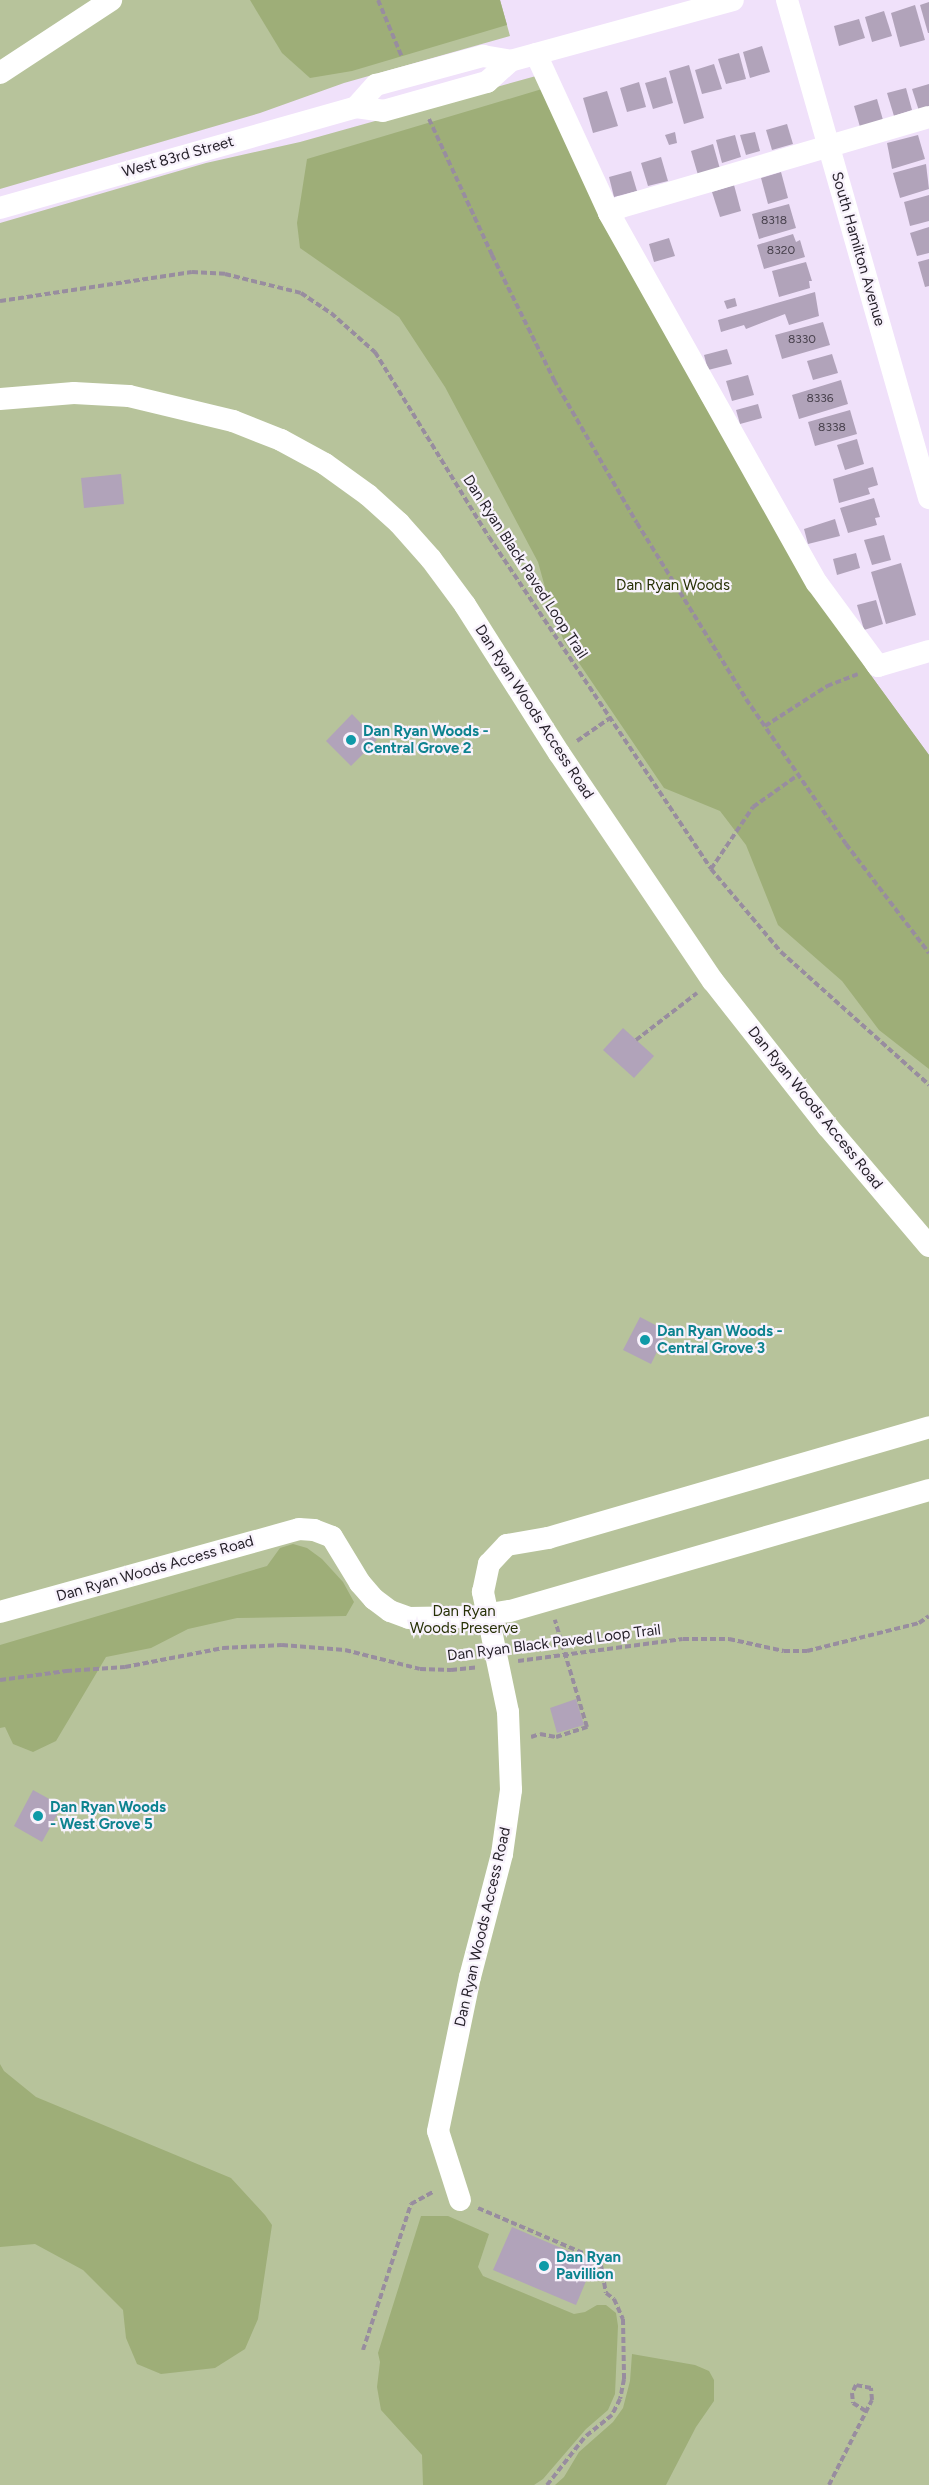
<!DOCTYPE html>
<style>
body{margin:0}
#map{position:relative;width:929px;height:2485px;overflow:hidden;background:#f0e1fa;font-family:Figtree,sans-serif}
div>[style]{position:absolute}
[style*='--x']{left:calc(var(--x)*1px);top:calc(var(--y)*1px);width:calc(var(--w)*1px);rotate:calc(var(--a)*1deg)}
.green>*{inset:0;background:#b7c39b}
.forest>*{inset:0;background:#9eae78}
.building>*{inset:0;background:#b1a3ba}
.path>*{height:4px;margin-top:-2px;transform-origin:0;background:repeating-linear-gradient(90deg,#988d9f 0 6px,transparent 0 9px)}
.minor>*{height:22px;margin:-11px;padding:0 11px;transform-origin:11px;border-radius:11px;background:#fff}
.dots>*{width:16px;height:16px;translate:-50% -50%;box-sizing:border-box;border:3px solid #f8f2fc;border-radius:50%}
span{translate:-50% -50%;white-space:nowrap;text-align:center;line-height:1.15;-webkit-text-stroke:4.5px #f8f2fc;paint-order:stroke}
.number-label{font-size:12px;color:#47404c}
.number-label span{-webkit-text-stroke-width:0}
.street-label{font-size:15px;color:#241f28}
.park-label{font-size:15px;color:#263005}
.culture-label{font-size:15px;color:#0d838f;font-weight:700}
.left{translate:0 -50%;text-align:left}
</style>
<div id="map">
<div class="green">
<div style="clip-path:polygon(0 0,500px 0,510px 36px,344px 83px,260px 113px,0 189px)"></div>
<div style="clip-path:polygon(536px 76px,701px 399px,867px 670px,929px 755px,929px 2485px,0 2485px,0 223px,206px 163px,300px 142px)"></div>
</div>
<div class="forest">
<div style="clip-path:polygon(250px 0,500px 0,507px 25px,352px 71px,310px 78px,282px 53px)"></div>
<div style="clip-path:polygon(542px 89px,701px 399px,867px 670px,929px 755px,929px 1069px,879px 1030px,842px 981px,778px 925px,746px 845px,720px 811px,664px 788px,564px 641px,551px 609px,538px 562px,445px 387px,399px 317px,300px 248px,297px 223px,307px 159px)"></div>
<div style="clip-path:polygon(293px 1544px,307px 1548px,322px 1559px,343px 1582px,354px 1602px,346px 1616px,237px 1618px,188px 1629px,151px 1648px,106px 1657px,56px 1741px,33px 1752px,13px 1744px,5px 1727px,0 1728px,0 1645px,267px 1566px,280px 1548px)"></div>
<div style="clip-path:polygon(0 2064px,4px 2071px,36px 2097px,231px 2178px,265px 2215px,272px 2225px,258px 2319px,245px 2349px,215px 2368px,161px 2374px,137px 2364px,126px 2338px,123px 2310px,83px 2270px,35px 2244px,0 2247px)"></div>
<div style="clip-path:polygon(421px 2216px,448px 2216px,489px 2234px,478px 2267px,483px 2276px,574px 2314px,585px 2312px,597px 2305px,606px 2305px,616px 2313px,618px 2326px,615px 2394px,608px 2410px,586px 2429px,543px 2479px,534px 2485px,423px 2485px,422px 2455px,381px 2410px,377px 2387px,380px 2362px,378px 2353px)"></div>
<div style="clip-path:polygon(632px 2354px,695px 2365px,709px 2371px,714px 2380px,714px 2401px,696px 2427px,666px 2485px,555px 2485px,564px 2477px,579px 2452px,613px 2422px,623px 2408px,630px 2381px)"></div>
</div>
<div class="building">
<div style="clip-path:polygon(929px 2px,929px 33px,928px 33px,920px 5px)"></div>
<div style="clip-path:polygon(915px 5px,925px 40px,900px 47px,891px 13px)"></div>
<div style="clip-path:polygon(884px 11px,892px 36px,872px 42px,865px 17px)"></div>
<div style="clip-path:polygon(859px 19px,865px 38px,839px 46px,834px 26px)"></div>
<div style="clip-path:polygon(762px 46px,770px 72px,750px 78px,743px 52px)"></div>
<div style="clip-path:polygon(739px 53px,746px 79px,726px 84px,718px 59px)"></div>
<div style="clip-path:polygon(714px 64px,722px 89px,702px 94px,695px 70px)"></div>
<div style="clip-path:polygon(689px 65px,704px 118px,684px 124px,669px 71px)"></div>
<div style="clip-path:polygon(666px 77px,673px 103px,653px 109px,645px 83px)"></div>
<div style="clip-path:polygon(639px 82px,646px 107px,627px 112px,620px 88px)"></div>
<div style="clip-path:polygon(929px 84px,929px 108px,919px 111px,912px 89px)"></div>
<div style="clip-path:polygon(906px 88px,912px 110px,894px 116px,887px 93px)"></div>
<div style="clip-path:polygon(607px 91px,618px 126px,593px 133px,583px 98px)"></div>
<div style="clip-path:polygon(877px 99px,883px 120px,860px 127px,854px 106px)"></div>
<div style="clip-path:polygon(787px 124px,793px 144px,772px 150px,766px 130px)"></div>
<div style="clip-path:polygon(675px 132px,677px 143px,669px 145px,665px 135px)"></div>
<div style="clip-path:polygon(755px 132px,760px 151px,746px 155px,740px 135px)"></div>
<div style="clip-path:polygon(735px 135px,741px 157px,722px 163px,716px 140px)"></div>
<div style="clip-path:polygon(918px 135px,925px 159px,892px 169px,887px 143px)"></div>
<div style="clip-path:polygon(713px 144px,720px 169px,698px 175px,691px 151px)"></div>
<div style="clip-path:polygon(661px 157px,668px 181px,648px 186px,641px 163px)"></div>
<div style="clip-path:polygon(926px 164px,929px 189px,900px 198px,893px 173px)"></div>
<div style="clip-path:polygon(631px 171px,637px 191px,614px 197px,609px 177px)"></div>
<div style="clip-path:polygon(781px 172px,788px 198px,768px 204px,761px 178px)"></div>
<div style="clip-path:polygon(734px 185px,741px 211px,720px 217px,712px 192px)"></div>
<div style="clip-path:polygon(929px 195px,929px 221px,910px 226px,904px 202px)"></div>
<div style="clip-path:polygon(789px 204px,796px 228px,759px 239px,752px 214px)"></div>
<div style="clip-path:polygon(929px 227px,929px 253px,917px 256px,910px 233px)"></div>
<div style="clip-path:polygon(793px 234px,796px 242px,800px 240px,805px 257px,764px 269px,757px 245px)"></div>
<div style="clip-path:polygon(669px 238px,675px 256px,654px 262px,649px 244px)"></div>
<div style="clip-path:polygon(929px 259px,929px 286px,925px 287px,918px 262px)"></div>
<div style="clip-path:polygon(806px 262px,812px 281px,809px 281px,810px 288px,779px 297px,772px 271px)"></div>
<div style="clip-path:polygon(815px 292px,819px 316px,789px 325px,785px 314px,746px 329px,744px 325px,721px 332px,718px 320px)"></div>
<div style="clip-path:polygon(735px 298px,737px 306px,727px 309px,724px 301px)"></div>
<div style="clip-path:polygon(823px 322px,830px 345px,782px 359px,775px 335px)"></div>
<div style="clip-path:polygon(727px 349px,732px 364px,708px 370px,704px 355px)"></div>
<div style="clip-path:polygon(832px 354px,838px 373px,813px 380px,807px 361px)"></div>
<div style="clip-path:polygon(748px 375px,754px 395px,732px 401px,726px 381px)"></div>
<div style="clip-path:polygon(841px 380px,848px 404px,799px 419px,792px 395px)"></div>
<div style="clip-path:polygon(758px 404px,762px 418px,740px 424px,736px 410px)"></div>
<div style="clip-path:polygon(850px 410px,857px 434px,815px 446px,808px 422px)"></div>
<div style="clip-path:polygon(857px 439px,864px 464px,845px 470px,837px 445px)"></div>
<div style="clip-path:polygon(873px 467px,878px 485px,868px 488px,870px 494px,839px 503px,833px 479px)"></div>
<div style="clip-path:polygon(121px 474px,124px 504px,84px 508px,81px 478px)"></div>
<div style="clip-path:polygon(874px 498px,880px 517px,875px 518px,877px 525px,848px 533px,840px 508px)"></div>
<div style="clip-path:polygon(835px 519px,840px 536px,808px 544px,804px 529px)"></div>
<div style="clip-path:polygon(884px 535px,891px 560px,872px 565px,864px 540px)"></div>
<div style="clip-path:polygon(856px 553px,860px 568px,837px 575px,833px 559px)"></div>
<div style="clip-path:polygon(901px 563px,916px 615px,886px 624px,871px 572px)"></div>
<div style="clip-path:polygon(876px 600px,883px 624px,864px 630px,857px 605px)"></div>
<div style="clip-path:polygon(352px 714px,377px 740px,351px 766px,326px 741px)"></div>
<div style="clip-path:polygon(623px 1028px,654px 1056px,634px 1078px,603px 1050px)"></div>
<div style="clip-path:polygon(640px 1317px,667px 1331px,651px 1364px,623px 1350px)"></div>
<div style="clip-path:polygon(576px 1699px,584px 1725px,557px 1733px,550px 1708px)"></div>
<div style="clip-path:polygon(33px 1790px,62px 1806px,42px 1842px,14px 1826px)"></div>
<div style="clip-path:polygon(512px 2227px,594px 2262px,576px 2305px,493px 2270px)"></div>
</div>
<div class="path">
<div style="--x:378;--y:0;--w:62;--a:67.2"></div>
<div style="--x:429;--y:119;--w:150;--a:65.1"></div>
<div style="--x:492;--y:255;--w:140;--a:63.6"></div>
<div style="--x:554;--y:380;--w:165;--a:59.9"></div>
<div style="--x:637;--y:523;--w:207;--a:58.2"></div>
<div style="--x:746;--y:699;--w:176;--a:55.4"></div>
<div style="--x:846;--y:844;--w:137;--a:52.7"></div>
<div style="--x:0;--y:301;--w:194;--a:-8.6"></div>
<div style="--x:192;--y:272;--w:33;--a:3"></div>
<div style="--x:225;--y:274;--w:78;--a:14"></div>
<div style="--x:301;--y:293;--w:36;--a:34"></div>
<div style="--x:331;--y:313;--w:59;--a:41.6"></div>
<div style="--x:375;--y:352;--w:217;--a:58.4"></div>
<div style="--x:489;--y:537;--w:399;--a:56.2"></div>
<div style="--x:711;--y:869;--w:109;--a:49.9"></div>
<div style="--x:781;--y:952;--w:199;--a:41.9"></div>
<div style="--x:765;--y:726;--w:74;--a:-32.8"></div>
<div style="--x:827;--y:686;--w:33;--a:-21"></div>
<div style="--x:577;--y:741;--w:40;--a:-34.9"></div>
<div style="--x:711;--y:869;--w:75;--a:-55.9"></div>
<div style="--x:753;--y:807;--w:55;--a:-35.4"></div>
<div style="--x:636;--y:1040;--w:77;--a:-37.6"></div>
<div style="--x:518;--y:1661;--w:166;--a:-7.6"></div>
<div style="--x:683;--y:1639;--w:46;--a:0"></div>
<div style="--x:729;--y:1639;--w:56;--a:12.3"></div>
<div style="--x:784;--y:1651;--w:23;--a:0"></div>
<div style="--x:807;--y:1651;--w:115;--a:-14"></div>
<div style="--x:919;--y:1623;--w:12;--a:-35"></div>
<div style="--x:0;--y:1680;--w:67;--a:-7.8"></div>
<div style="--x:66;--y:1671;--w:59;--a:-3.9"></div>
<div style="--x:125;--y:1667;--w:100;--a:-11"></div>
<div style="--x:223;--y:1648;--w:59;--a:-2.9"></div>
<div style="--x:282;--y:1645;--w:63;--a:4.5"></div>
<div style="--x:345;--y:1650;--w:77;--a:14.2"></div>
<div style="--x:420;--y:1669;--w:31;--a:2"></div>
<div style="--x:451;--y:1670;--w:27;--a:-6"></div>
<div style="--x:531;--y:1737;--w:9;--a:-18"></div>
<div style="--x:540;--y:1734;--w:16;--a:11"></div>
<div style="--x:556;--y:1737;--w:33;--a:-18"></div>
<div style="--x:587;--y:1727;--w:112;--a:-106.7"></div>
<div style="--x:478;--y:2208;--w:129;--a:23.2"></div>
<div style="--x:597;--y:2259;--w:7;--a:56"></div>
<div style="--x:601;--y:2265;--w:28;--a:80"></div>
<div style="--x:606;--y:2293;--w:10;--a:37"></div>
<div style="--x:614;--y:2299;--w:22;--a:66"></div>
<div style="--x:623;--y:2319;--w:60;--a:89"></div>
<div style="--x:624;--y:2379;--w:20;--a:101"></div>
<div style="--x:620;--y:2399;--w:18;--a:117"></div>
<div style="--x:612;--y:2415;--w:36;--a:141"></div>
<div style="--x:584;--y:2438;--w:60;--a:128.2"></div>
<div style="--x:363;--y:2350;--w:154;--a:-71.8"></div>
<div style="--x:411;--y:2204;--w:26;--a:-29"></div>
<div style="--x:829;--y:2485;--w:95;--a:-63.2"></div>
<div style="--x:872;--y:2400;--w:12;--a:-95"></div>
<div style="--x:871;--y:2388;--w:15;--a:-169"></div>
<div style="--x:856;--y:2385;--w:9;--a:117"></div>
<div style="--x:852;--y:2393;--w:10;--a:84"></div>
<div style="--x:853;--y:2403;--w:15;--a:32"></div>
</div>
<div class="minor">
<div style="--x:787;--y:0;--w:518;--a:74.08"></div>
<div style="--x:536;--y:54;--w:175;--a:65.3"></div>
<div style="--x:609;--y:213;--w:424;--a:60.7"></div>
<div style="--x:817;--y:583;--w:103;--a:53.7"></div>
<div style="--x:878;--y:666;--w:53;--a:-16.4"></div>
<div style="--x:0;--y:73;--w:133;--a:-33.3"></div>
<div style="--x:356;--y:107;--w:30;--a:-48"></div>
<div style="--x:376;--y:85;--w:111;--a:-15.2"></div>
<div style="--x:483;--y:56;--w:27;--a:10"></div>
<div style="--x:510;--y:61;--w:231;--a:-15.3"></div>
<div style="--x:0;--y:208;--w:370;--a:-15.8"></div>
<div style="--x:356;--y:107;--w:27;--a:8"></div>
<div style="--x:383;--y:111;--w:108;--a:-15.6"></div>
<div style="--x:487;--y:82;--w:31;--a:-42"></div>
<div style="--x:609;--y:213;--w:13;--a:-27"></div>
<div style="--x:621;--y:207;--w:321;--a:-16.3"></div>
<div style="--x:0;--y:399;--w:74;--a:-4.6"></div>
<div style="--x:74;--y:393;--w:55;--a:3.1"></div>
<div style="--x:129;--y:396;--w:107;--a:13.5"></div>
<div style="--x:233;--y:421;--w:52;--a:21.6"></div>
<div style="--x:281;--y:440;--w:50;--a:28.6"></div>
<div style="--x:325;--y:464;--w:53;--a:35.8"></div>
<div style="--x:368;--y:495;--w:42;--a:42.1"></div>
<div style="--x:399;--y:523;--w:48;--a:48.4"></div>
<div style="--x:431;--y:559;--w:57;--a:53.5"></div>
<div style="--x:465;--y:605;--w:175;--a:57.6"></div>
<div style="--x:559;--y:753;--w:275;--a:56"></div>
<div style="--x:713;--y:981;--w:186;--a:51.8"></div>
<div style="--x:828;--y:1127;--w:156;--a:49.7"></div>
<div style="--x:0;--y:1612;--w:310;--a:-15.5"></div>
<div style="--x:299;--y:1529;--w:15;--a:4"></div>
<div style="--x:314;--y:1530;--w:19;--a:21"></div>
<div style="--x:332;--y:1537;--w:54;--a:58.7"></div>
<div style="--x:360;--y:1583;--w:21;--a:49"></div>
<div style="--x:374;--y:1599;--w:20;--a:37"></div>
<div style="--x:390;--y:1611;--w:20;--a:20"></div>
<div style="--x:409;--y:1618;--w:62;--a:-0.9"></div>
<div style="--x:471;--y:1617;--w:39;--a:-9"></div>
<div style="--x:510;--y:1611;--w:436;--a:-16.1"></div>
<div style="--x:460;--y:2200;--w:72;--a:-107.7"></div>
<div style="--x:438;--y:2131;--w:157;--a:-78.3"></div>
<div style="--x:470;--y:1977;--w:127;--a:-75.4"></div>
<div style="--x:502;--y:1854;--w:65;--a:-82"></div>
<div style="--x:511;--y:1790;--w:78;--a:-92.2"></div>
<div style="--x:508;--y:1712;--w:123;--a:-101.8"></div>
<div style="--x:483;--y:1592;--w:29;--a:-78"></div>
<div style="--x:489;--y:1564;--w:26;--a:-47"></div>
<div style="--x:507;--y:1545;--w:42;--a:-9.7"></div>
<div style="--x:548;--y:1538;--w:397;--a:-16.2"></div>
</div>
<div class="dots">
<div style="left:351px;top:740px;background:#0f9aa8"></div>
<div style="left:645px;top:1340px;background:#0f9aa8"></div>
<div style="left:38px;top:1816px;background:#0f9aa8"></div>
<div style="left:544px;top:2266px;background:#0f9aa8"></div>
</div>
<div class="number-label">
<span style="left:774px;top:221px">8318</span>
<span style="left:781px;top:251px">8320</span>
<span style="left:802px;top:340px">8330</span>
<span style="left:820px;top:399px">8336</span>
<span style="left:832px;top:428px">8338</span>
</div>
<div class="street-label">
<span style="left:178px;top:157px;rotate:-16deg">West 83rd Street</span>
<span style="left:858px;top:249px;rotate:74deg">South Hamilton Avenue</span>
<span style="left:525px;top:567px;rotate:57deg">Dan Ryan Black Paved Loop Trail</span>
<span style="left:534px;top:712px;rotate:57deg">Dan Ryan Woods Access Road</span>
<span style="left:815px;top:1108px;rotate:51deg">Dan Ryan Woods Access Road</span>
<span style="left:155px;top:1569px;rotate:-16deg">Dan Ryan Woods Access Road</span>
<span style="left:554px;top:1643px;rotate:-7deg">Dan Ryan Black Paved Loop Trail</span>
<span style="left:483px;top:1927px;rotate:-77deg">Dan Ryan Woods Access Road</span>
</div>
<div class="park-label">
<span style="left:673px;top:586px">Dan Ryan Woods</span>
<span style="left:464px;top:1620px">Dan Ryan<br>Woods Preserve</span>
</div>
<div class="culture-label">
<span class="left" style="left:363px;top:740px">Dan Ryan Woods -<br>Central Grove 2</span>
<span class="left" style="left:657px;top:1340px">Dan Ryan Woods -<br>Central Grove 3</span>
<span class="left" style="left:50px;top:1816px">Dan Ryan Woods<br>- West Grove 5</span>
<span class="left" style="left:556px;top:2266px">Dan Ryan<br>Pavillion</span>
</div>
</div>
